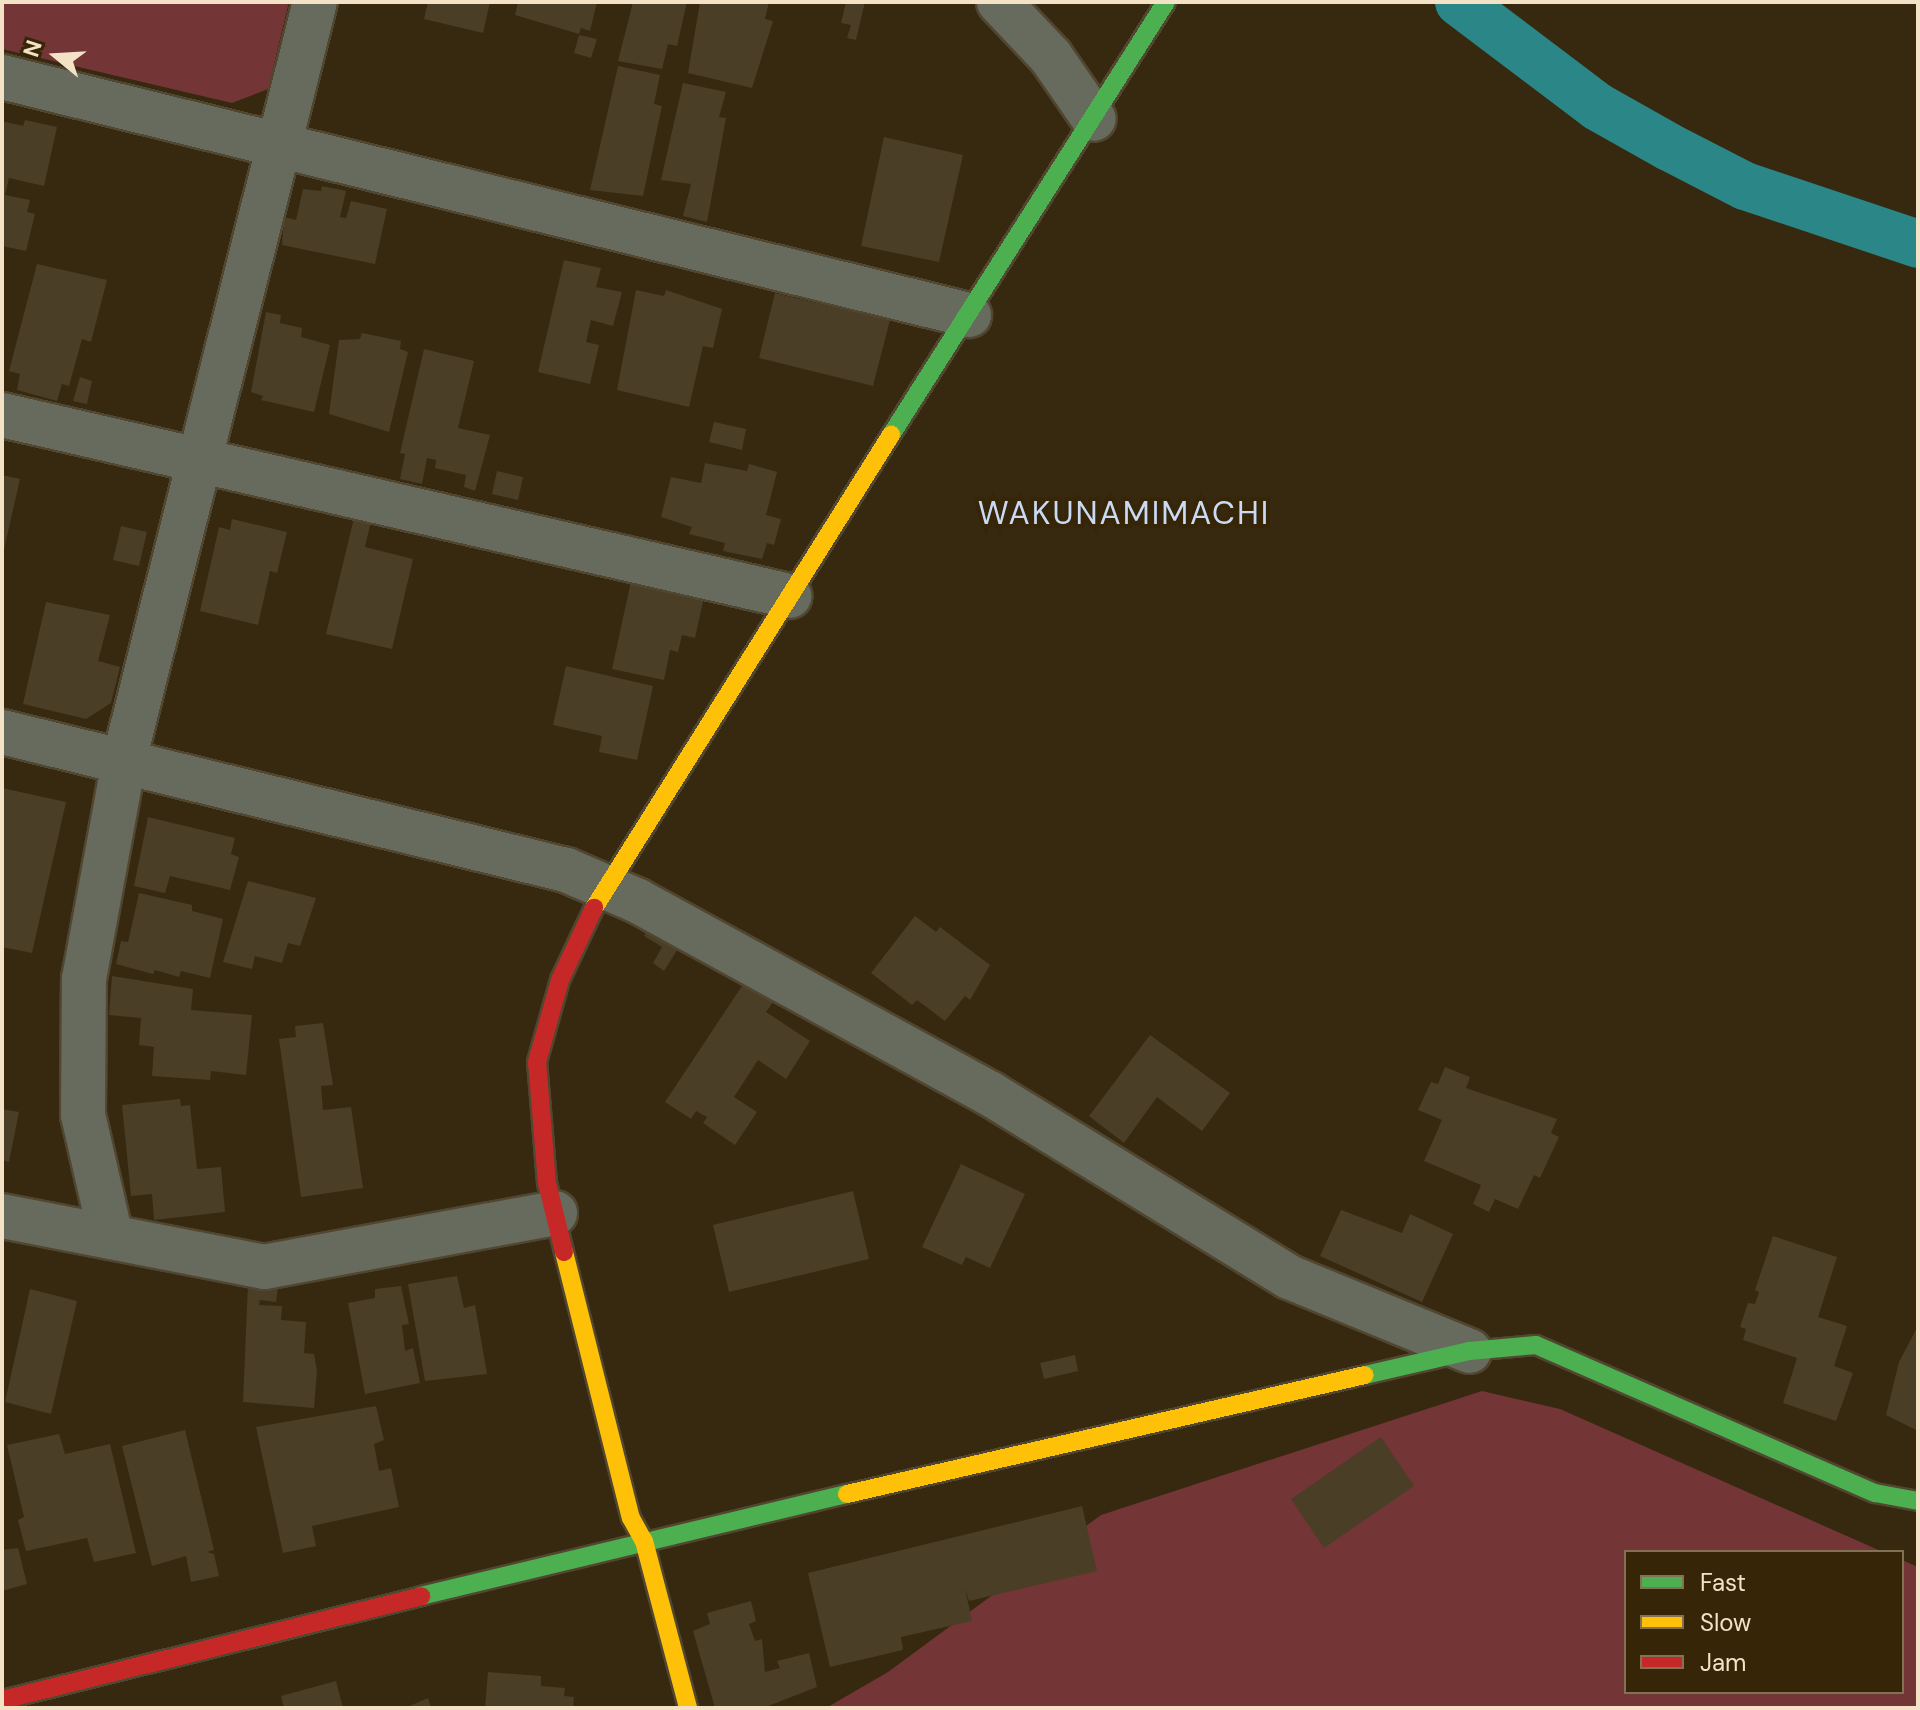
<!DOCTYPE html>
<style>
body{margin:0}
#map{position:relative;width:1920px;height:1710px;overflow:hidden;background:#36290f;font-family:"DM Sans",sans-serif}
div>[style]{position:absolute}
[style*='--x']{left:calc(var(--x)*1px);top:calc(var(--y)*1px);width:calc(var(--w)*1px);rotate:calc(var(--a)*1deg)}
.green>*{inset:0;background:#733536}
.canal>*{height:48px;margin:-24px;padding:0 24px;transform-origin:24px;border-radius:24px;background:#2b8787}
.building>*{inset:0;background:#4b3e26}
.roads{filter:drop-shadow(2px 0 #514630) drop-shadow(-2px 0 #514630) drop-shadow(0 2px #514630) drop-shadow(0 -2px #514630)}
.street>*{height:44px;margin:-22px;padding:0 22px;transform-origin:22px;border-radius:22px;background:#666b5e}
.fast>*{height:18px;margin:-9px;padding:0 9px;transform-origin:9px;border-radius:9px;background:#4caf50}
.slow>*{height:18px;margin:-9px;padding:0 9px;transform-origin:9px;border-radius:9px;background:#ffc107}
.jam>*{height:18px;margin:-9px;padding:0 9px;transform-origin:9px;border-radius:9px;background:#c62828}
span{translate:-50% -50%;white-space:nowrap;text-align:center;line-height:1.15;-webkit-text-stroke:8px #362507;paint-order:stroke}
.quarter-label{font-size:32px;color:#c9daf4;letter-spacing:2px}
.frame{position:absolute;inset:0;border:4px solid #f4e2c6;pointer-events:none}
.legend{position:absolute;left:1624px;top:1550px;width:280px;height:144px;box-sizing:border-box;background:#362507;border:2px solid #827153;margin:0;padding:10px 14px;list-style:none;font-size:24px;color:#f4e2c6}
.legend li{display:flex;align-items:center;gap:16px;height:40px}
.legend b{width:40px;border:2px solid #827153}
.north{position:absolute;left:16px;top:16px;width:80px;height:80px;-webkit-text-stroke:6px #362507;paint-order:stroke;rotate:288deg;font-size:22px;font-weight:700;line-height:32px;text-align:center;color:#f4e2c6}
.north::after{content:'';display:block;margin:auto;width:28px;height:36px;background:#f4e2c6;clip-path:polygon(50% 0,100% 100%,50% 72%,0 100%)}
</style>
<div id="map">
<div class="green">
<div style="clip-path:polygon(2px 2px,289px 2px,268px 89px,232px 103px,2px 49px)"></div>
<div style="clip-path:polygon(1482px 1391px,1560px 1409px,1883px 1552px,1626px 1552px,1626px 1692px,1902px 1692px,1902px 1560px,1918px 1567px,1918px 1708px,826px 1708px,888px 1672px,1101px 1515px)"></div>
</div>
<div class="canal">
<div style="--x:1459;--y:2;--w:174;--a:37.1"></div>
<div style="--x:1598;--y:107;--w:81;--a:29.4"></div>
<div style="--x:1669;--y:147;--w:85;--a:27.2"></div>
<div style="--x:1745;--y:186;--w:182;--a:18.5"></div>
</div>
<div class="building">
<div style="clip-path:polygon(428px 2px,490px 2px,483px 33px,424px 19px)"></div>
<div style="clip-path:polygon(518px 2px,597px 2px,590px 31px,581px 28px,579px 34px,515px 15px)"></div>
<div style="clip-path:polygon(633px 2px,687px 2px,677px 46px,668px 44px,662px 69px,618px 61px)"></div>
<div style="clip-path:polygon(700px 2px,769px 2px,765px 19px,773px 21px,752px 88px,688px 73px)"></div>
<div style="clip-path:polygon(846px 2px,865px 2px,856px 40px,847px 38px,851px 25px,841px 23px)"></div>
<div style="clip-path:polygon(579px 35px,597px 39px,591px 58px,574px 53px)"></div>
<div style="clip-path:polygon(618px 66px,660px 75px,654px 104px,662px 106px,643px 196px,590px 190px)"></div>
<div style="clip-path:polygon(683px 83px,726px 92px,719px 117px,726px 118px,707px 222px,683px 216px,691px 184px,661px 180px)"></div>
<div style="clip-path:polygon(25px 120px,57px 127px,44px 186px,9px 178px,5px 195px,30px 200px,27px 212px,35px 214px,26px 251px,2px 246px,2px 121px,23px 126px)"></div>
<div style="clip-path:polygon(884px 137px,963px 155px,939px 262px,861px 246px)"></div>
<div style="clip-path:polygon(322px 186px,346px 191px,340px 217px,346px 218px,351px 201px,387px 209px,375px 264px,282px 245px,284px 217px,296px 220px,303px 189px,321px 191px)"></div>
<div style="clip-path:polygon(564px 260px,601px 268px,596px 287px,622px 292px,613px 326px,591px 320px,586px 342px,599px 345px,590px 384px,538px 372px)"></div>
<div style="clip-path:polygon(37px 264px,107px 280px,91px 342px,82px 339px,69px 386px,62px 384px,57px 401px,17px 390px,20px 374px,9px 371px)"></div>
<div style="clip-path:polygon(636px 290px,664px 296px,666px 290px,722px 309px,713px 348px,703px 346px,689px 407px,617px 390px)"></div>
<div style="clip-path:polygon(775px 293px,890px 320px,873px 386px,759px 358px)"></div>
<div style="clip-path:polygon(266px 312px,281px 315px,280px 323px,302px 328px,301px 337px,330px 345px,314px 412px,261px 400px,263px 396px,251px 392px)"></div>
<div style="clip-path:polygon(362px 333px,401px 341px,400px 349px,408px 352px,389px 432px,329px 414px,339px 340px,360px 339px)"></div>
<div style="clip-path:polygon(424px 349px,474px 361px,458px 428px,490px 435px,475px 491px,464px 487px,466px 475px,435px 468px,436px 460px,427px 458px,422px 484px,400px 479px,405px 454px,400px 453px)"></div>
<div style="clip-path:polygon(80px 377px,92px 381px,87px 404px,73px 401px)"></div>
<div style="clip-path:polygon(714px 422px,746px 429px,742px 450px,709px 442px)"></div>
<div style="clip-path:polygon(705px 463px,747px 471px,749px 464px,777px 472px,766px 515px,781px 519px,774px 545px,767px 543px,762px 559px,723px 551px,725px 543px,689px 534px,692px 527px,661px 517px,671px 477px,701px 483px)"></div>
<div style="clip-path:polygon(497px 471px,523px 477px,518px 500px,492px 494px)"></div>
<div style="clip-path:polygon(2px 475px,20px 479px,3px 554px,2px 554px)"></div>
<div style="clip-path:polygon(354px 518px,371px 521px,365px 547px,413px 559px,392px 649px,326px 634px)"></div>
<div style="clip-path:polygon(232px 519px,287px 532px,277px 573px,270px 571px,258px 625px,200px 611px,219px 527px,230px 530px)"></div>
<div style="clip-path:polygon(121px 526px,147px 532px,139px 566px,113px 560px)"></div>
<div style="clip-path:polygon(631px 581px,704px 597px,695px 638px,682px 635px,678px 652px,670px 650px,664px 680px,612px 669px)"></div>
<div style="clip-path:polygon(46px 602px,110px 615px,98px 661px,120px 667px,111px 703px,86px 719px,23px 704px)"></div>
<div style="clip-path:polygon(566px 666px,653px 686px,637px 760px,599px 752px,602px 736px,553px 725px)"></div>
<div style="clip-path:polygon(2px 788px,66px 802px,32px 953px,2px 947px)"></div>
<div style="clip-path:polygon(148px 817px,235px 838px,231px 854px,239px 857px,230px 890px,170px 876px,165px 893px,134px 886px)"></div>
<div style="clip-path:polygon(248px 881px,316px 898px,300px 946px,288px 943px,282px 963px,255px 956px,252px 969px,223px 962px)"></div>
<div style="clip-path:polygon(139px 893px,192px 905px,192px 911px,223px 919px,210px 978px,181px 971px,179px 977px,155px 970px,153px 974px,116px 964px,121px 941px,128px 942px)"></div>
<div style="clip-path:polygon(915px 916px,936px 932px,940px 927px,990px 965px,970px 1000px,965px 996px,945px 1021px,917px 1000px,912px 1005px,871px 973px)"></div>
<div style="clip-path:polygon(648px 928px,679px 947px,664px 971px,653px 963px,662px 947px,644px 936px)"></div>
<div style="clip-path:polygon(112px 976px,193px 989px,191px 1010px,252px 1015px,246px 1075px,211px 1071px,210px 1080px,152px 1076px,154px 1047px,139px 1045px,141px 1018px,109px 1015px)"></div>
<div style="clip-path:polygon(744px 983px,773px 1002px,766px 1012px,810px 1041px,786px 1079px,758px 1060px,734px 1097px,757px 1112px,735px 1145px,703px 1123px,707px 1117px,696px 1111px,691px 1119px,665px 1102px)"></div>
<div style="clip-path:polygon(323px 1023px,333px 1085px,321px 1086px,323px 1110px,351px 1107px,363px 1188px,301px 1197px,279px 1039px,296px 1037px,295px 1026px)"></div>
<div style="clip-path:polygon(1150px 1035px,1230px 1093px,1202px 1131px,1157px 1097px,1124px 1143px,1089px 1116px)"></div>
<div style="clip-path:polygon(1445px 1067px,1470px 1077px,1466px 1088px,1557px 1119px,1551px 1133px,1559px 1137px,1540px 1178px,1534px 1175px,1518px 1209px,1495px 1199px,1489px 1212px,1473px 1204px,1481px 1185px,1424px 1161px,1442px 1120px,1418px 1110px,1431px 1082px,1438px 1084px)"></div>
<div style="clip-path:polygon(180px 1099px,181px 1106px,190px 1105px,197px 1169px,221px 1167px,225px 1212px,154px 1220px,152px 1194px,131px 1196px,122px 1105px)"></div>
<div style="clip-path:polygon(2px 1109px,19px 1112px,9px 1162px,2px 1160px)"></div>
<div style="clip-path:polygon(961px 1164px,1025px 1194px,990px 1268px,966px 1257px,962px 1265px,922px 1247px)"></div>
<div style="clip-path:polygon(853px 1191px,869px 1259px,729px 1292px,713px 1225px)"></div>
<div style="clip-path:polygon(1341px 1210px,1402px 1233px,1410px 1214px,1453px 1234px,1422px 1302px,1320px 1256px)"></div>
<div style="clip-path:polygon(1773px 1236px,1837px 1257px,1818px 1317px,1847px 1326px,1834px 1366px,1853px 1373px,1836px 1421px,1783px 1403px,1797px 1358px,1743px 1340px,1746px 1329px,1740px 1327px,1748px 1303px,1755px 1304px,1759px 1292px,1755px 1290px)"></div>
<div style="clip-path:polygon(457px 1276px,464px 1308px,475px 1305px,487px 1374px,425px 1381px,408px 1284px)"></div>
<div style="clip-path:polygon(248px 1284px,278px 1287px,276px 1302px,260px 1300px,259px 1305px,282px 1306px,281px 1320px,306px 1322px,304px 1353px,314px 1354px,317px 1371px,314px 1408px,243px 1402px)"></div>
<div style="clip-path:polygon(401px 1286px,409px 1324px,402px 1325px,405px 1351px,413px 1348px,420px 1383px,365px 1394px,348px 1303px,375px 1298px,375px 1289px)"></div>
<div style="clip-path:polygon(30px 1289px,77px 1301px,51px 1414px,5px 1402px)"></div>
<div style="clip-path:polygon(1918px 1326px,1918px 1431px,1886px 1415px,1899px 1362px)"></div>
<div style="clip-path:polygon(1075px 1355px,1078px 1371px,1044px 1379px,1040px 1363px)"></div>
<div style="clip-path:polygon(376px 1406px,384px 1440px,374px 1444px,379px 1471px,391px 1468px,399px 1507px,312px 1526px,316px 1546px,283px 1553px,256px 1427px)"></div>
<div style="clip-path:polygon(185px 1430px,214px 1550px,207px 1552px,214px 1554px,219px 1576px,191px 1582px,186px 1556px,152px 1566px,122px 1446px)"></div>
<div style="clip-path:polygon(59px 1434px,65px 1454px,110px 1444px,136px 1553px,94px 1562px,87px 1538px,26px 1551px,18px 1520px,24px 1517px,7px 1445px)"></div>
<div style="clip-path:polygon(1381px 1437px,1414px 1486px,1324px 1548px,1291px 1499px)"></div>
<div style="clip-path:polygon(1082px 1506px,1097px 1571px,969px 1601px,965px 1588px,972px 1621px,901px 1637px,903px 1650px,830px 1667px,808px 1573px)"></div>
<div style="clip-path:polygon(18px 1548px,27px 1584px,2px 1591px,2px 1550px)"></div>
<div style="clip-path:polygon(751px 1601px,756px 1621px,749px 1624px,755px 1641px,762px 1639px,765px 1672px,780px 1668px,777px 1661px,809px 1653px,817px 1687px,763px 1708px,715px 1708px,693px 1631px,710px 1624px,707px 1613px)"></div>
<div style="clip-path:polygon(488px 1672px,541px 1676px,541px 1686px,565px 1688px,564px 1696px,574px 1697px,573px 1708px,485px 1708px)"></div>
<div style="clip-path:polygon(336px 1681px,343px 1708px,284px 1708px,281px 1696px)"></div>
<div style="clip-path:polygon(428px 1698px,431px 1708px,405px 1708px)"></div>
</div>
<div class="roads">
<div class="street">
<div style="--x:999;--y:2;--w:76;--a:46.6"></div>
<div style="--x:1051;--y:57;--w:75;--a:55.3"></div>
<div style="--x:2;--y:77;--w:996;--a:13.83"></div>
<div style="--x:2;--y:415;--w:808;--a:12.95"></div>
<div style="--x:2;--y:732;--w:581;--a:13.75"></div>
<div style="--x:566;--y:870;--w:78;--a:23.3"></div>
<div style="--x:638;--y:901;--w:400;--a:28.7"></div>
<div style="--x:989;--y:1093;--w:352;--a:31.5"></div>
<div style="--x:1289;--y:1277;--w:195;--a:22.3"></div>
<div style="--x:2;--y:1216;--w:267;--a:11"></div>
<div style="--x:264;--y:1267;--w:296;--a:-10.5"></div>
<div style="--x:111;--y:1237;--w:125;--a:-102.9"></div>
<div style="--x:83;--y:1115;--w:136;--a:-89.6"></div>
<div style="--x:84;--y:979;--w:223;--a:-79.6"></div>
<div style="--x:124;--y:760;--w:782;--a:-75.86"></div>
</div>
<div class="fast">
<div style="--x:891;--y:435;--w:513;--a:-57.58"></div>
<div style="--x:1365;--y:1375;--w:107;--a:-13"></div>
<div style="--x:1469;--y:1351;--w:67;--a:-5.1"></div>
<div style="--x:1536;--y:1345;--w:370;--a:23.6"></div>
<div style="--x:1875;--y:1493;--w:44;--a:10.5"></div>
<div style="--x:421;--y:1596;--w:438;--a:-13.5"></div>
</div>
<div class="slow">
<div style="--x:594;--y:908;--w:559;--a:-57.88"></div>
<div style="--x:564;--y:1252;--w:274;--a:75.9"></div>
<div style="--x:631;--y:1518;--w:26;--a:61"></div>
<div style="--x:644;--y:1541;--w:173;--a:75.2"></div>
<div style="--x:847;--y:1494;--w:531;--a:-12.94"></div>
</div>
<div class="jam">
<div style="--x:564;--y:1252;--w:71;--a:-103.8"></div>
<div style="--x:547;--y:1183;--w:121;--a:-94.7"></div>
<div style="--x:537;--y:1062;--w:85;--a:-74.3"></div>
<div style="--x:560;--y:980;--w:80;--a:-64.7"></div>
<div style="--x:2;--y:1700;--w:432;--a:-13.9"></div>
</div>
</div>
<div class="quarter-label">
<span style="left:1124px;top:513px">WAKUNAMIMACHI</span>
</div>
<div class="frame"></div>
<ul class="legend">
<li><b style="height:10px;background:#4caf50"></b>Fast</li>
<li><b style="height:10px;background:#ffc107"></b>Slow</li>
<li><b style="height:10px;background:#c62828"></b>Jam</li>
</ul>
<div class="north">N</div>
</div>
